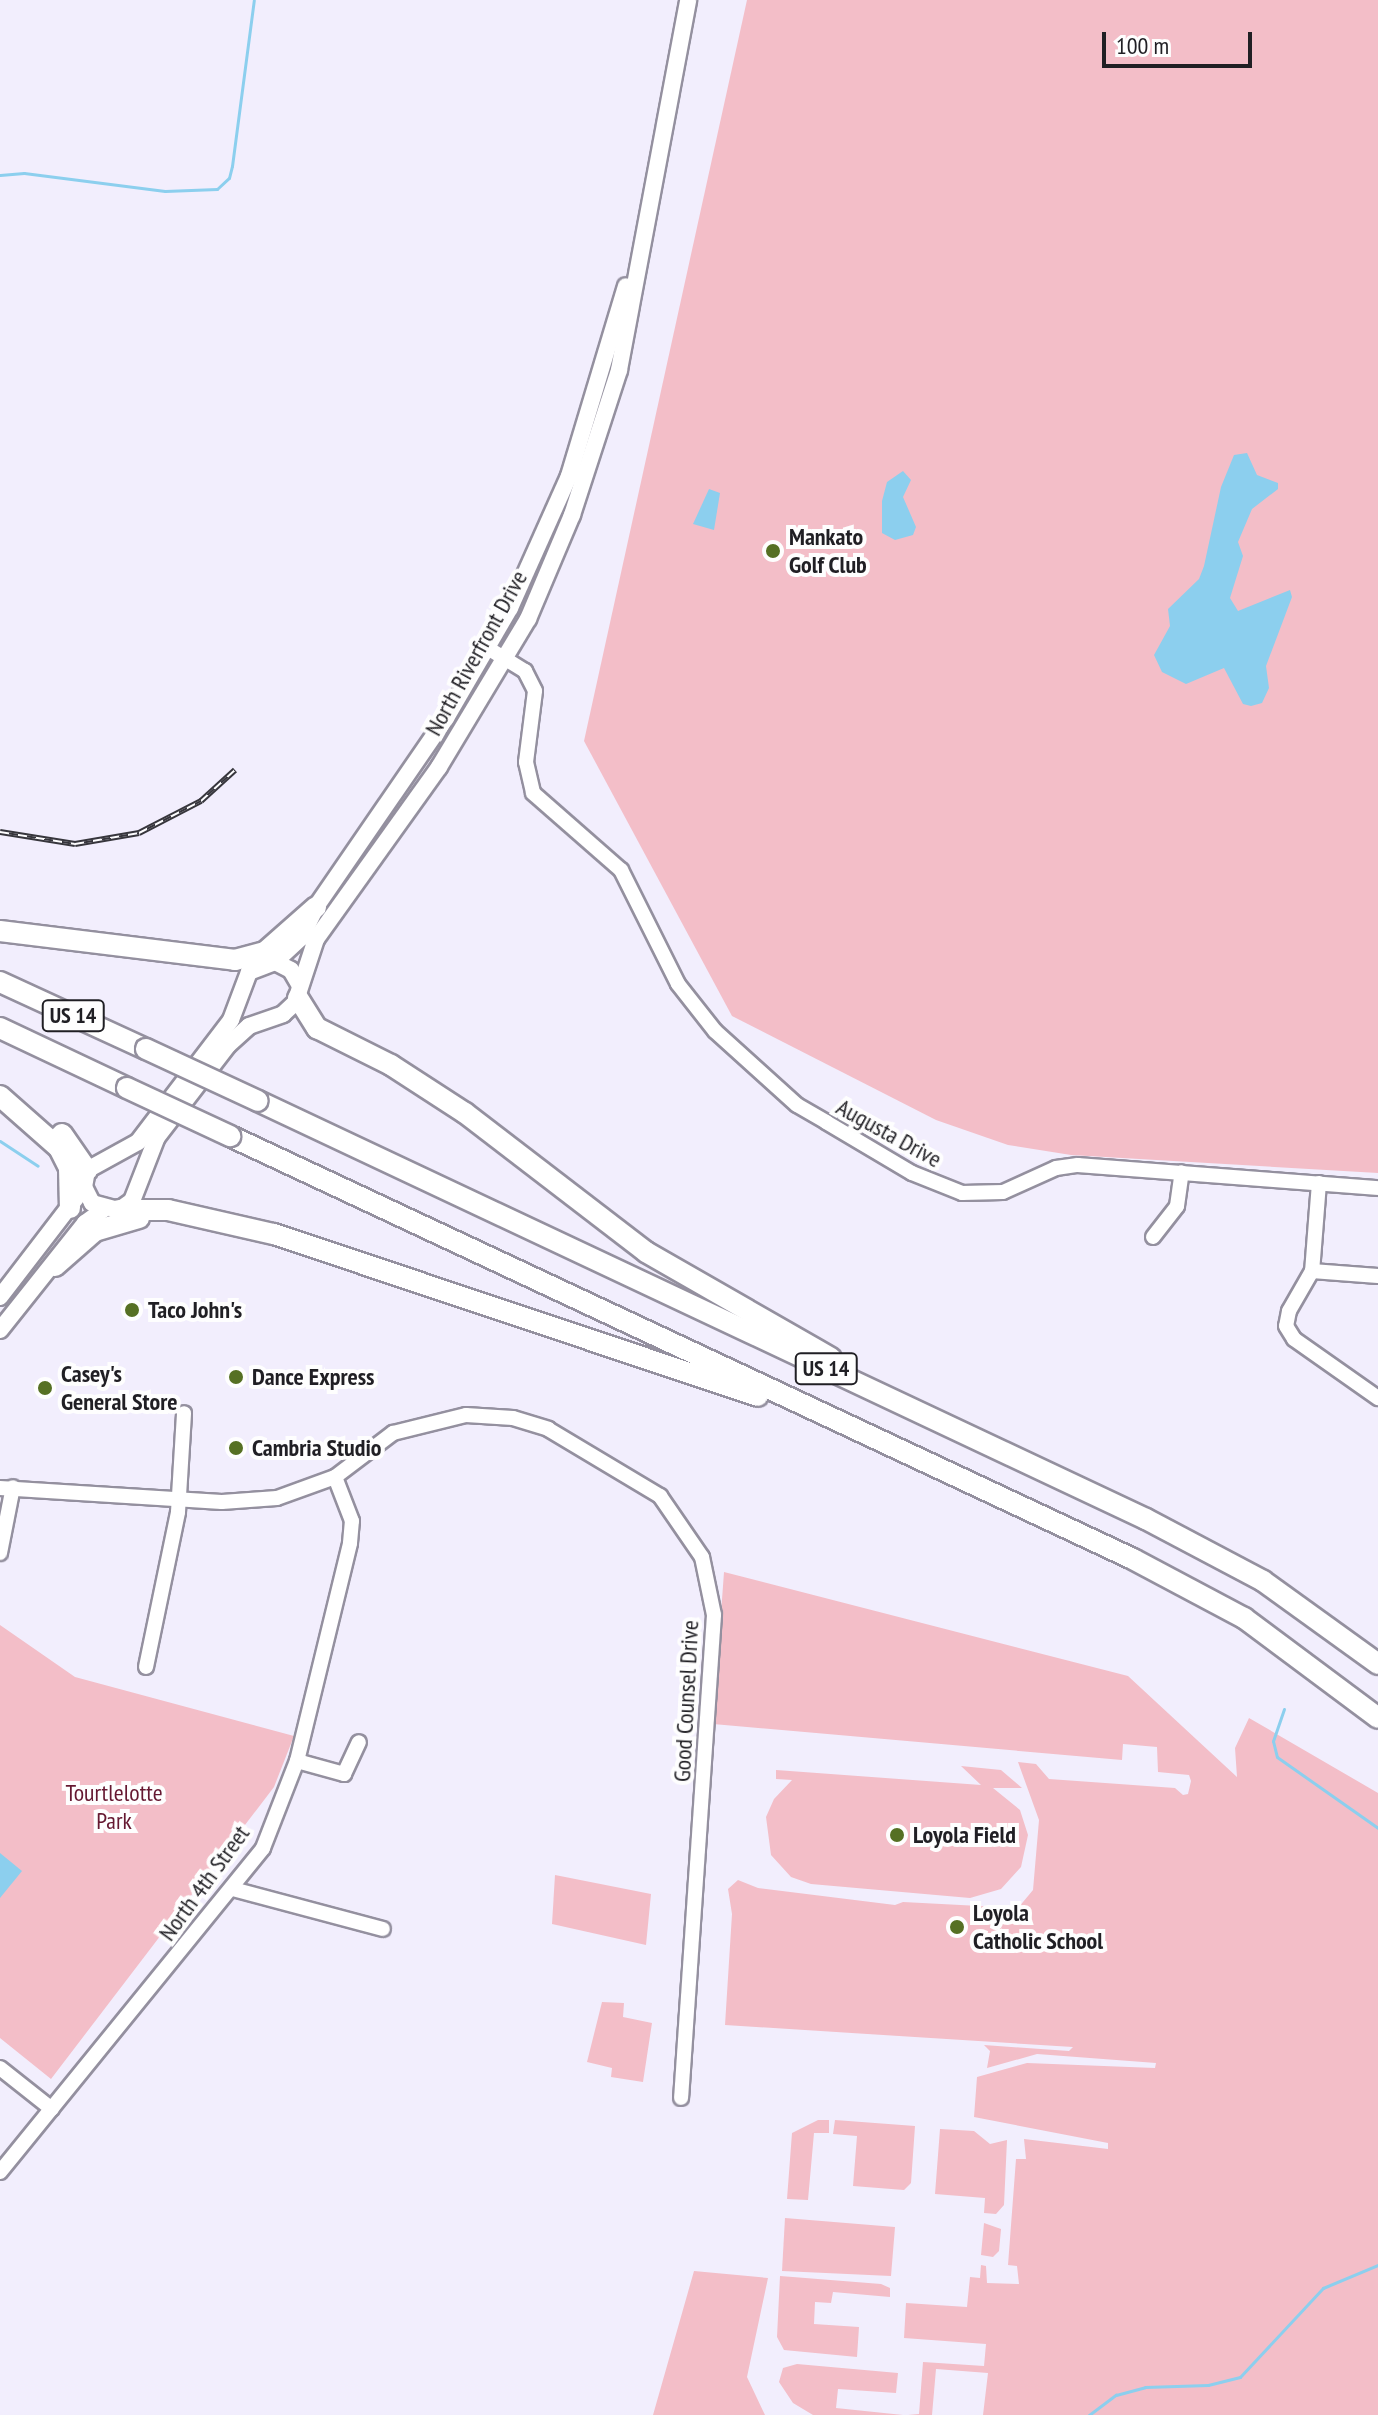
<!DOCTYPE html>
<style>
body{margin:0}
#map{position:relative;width:1378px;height:2415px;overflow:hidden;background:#f2eefd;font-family:"PT Sans Narrow",sans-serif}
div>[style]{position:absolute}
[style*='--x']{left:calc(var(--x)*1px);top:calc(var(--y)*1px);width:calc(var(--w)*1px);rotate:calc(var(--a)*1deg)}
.green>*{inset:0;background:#f3bec8}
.water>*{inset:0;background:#8ccfee}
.stream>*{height:3px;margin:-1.5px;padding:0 1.5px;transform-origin:1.5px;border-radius:1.5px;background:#8ccfee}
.roads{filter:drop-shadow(2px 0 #94909f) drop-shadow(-2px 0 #94909f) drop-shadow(0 2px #94909f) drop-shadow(0 -2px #94909f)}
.minor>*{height:14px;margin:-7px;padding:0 7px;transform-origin:7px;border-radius:7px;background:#fff}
.major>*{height:16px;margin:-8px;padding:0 8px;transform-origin:8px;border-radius:8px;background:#fff}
.highway>*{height:20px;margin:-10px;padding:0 10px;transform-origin:10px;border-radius:10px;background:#fff}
.rail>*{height:6px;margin-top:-3px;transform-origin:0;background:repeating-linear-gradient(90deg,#fefefe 0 9px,#37363c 0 18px);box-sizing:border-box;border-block:2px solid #37363c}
.bridges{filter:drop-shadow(2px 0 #94909f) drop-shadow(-2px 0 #94909f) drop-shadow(0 2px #94909f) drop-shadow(0 -2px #94909f)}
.highway-bridge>*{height:20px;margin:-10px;padding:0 10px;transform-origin:10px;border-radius:10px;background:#fff}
.dots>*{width:22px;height:22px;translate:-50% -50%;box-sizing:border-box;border:4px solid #fefefe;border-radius:50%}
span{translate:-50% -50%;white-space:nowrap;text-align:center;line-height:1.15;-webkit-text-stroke:8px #fefefe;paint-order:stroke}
.shield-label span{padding:2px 6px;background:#fefefe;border:2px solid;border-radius:6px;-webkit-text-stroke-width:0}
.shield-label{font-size:22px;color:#201f24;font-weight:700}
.poi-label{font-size:24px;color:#201f24;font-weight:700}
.left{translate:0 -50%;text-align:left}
.street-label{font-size:24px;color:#201f24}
.park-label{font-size:24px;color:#651831}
.scale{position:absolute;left:1102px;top:32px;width:150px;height:36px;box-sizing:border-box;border:4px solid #201f24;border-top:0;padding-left:10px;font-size:24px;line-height:28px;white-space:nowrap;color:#201f24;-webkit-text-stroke:6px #fefefe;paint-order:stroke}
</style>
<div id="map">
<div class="green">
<div style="clip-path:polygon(747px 0,1378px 0,1378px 1173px,1071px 1155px,1008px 1145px,936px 1120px,732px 1016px,584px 741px)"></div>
<div style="clip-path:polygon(724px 1572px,1128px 1676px,1237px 1777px,1235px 1748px,1249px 1718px,1378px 1793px,1378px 2415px,983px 2415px,988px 2373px,936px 2369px,932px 2415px,908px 2415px,919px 2414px,923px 2362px,984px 2366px,986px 2344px,904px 2338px,906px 2303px,967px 2307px,970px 2277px,980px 2278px,981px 2265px,986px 2266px,987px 2283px,1019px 2284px,1017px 2266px,1008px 2265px,1016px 2159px,1026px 2159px,1024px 2139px,1108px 2149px,1108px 2143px,974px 2117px,977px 2077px,1027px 2063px,1155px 2068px,1156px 2063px,1037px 2054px,987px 2068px,990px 2051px,984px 2045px,1069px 2051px,1073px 2047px,725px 2025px,732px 1914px,728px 1889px,738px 1880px,758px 1888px,895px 1905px,903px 1902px,1018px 1908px,1033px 1890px,1039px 1820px,1018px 1762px,1036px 1764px,1049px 1779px,1175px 1788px,1183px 1795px,1188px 1794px,1191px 1781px,1189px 1775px,1158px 1772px,1157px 1747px,1123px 1744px,1122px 1760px,713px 1724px)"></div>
<div style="clip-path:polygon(0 1625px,75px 1677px,294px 1736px,274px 1787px,51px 2079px,0 2038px)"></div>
<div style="clip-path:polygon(961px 1766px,1001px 1770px,1022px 1788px,993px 1788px,1020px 1810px,1028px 1835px,1021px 1867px,1001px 1889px,970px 1898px,811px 1884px,791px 1877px,771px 1855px,766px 1817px,774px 1799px,792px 1780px,776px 1779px,776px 1770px,981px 1785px)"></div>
<div style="clip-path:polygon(555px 1875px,651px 1894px,646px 1945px,552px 1924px)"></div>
<div style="clip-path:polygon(602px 2002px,624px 2003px,623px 2017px,652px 2023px,643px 2082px,611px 2077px,612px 2068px,587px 2062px)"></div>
<div style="clip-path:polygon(818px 2120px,829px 2120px,829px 2133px,814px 2133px,808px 2200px,787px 2199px,792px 2133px)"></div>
<div style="clip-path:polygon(835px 2120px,915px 2126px,911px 2183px,904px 2190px,853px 2186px,857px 2136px,833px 2134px)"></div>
<div style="clip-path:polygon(940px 2129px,974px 2131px,990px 2144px,1007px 2140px,1004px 2205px,996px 2214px,984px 2213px,985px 2198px,935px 2194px)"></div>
<div style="clip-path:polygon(785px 2218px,895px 2227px,891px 2276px,782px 2271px)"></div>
<div style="clip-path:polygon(984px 2223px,1001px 2229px,999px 2251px,993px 2257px,981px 2255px)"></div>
<div style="clip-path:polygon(694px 2271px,768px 2278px,747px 2377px,765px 2415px,653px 2415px)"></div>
<div style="clip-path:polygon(780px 2276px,881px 2284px,890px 2288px,890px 2297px,833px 2292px,831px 2303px,815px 2302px,814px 2324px,859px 2327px,857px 2357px,784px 2350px,777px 2337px)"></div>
<div style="clip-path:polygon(797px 2364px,898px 2373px,896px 2393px,838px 2389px,836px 2408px,903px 2415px,813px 2415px,793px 2403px,779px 2382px,783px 2368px)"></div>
</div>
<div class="water">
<div style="clip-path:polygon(1247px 453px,1257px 475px,1278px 483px,1278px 489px,1252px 509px,1238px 542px,1243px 556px,1230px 598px,1238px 611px,1290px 590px,1292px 597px,1266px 666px,1269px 688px,1262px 703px,1251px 706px,1243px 704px,1224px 668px,1186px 684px,1162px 672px,1154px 655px,1170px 626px,1168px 609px,1199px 579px,1204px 566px,1221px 487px,1234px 455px)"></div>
<div style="clip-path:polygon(903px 471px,911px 480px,903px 497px,916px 527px,913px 535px,895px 540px,882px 533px,882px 501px,887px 482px)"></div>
<div style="clip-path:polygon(709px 489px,720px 493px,714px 530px,693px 524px)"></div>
<div style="clip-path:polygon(0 1853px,22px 1871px,0 1898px)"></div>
</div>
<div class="stream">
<div style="--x:0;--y:175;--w:24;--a:-5"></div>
<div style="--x:24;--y:173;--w:142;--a:7.3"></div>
<div style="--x:165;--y:191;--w:52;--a:-2.2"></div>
<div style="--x:217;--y:189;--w:16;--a:-43"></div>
<div style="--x:229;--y:178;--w:12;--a:-76"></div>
<div style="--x:232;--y:166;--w:167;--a:-82.5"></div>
<div style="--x:0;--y:1141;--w:45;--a:33.3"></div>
<div style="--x:1284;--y:1709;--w:34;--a:109"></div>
<div style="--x:1273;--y:1741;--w:16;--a:76"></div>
<div style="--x:1277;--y:1757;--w:123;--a:35.1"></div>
<div style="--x:1089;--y:2415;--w:34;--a:-37"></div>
<div style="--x:1116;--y:2395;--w:30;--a:-15"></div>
<div style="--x:1145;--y:2387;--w:63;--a:-1.8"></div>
<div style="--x:1208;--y:2385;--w:33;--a:-14"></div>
<div style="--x:1240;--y:2377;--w:122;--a:-47"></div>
<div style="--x:1323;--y:2288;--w:60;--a:-22.7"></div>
</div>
<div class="roads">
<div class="minor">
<div style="--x:486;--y:647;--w:46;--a:31.6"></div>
<div style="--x:525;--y:671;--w:22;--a:63"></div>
<div style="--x:535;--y:691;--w:72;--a:97.2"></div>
<div style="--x:526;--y:762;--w:32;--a:77"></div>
<div style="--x:533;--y:793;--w:117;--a:41.2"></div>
<div style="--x:621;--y:870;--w:127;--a:63.4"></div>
<div style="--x:678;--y:984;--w:60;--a:51.8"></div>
<div style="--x:715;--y:1031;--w:110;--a:42.1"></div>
<div style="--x:797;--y:1105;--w:34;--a:30"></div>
<div style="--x:826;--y:1122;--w:100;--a:30.7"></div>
<div style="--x:912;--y:1173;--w:54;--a:21.8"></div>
<div style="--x:962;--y:1193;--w:41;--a:-1.4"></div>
<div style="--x:1003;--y:1192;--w:58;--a:-24.4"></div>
<div style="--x:1056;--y:1168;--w:22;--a:-8"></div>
<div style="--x:1078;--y:1165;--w:301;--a:4.4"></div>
<div style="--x:1319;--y:1183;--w:88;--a:94.5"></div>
<div style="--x:1312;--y:1271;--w:46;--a:119.9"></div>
<div style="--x:1289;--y:1311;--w:15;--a:101"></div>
<div style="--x:1286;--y:1326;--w:15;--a:58"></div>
<div style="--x:1294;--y:1339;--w:103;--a:35.1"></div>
<div style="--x:1153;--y:1237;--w:39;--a:-52"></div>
<div style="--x:1177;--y:1206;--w:34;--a:-82"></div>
<div style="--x:1312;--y:1271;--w:66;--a:4.3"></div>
<div style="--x:0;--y:1488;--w:222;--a:3.6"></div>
<div style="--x:222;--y:1502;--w:55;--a:-4.2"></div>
<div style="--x:277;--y:1498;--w:62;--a:-19.9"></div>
<div style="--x:335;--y:1477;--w:73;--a:-37.2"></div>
<div style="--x:393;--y:1433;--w:75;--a:-13.9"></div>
<div style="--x:466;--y:1415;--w:47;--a:3.7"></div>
<div style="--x:513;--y:1418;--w:37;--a:17"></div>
<div style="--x:548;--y:1429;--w:131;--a:30.9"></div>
<div style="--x:660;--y:1496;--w:74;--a:55.5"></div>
<div style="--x:702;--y:1557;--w:59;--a:78.3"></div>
<div style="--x:714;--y:1615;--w:484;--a:93.9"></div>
<div style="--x:0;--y:1553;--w:67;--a:-78.9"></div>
<div style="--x:146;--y:1667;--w:158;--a:-78.3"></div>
<div style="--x:178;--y:1512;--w:99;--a:-86.5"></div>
<div style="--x:297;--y:1761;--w:49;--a:15.5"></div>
<div style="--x:344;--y:1774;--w:35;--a:-65"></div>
<div style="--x:233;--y:1889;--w:155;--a:14.9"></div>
<div style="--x:0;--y:2068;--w:66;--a:38.3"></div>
<div style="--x:0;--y:2172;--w:417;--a:-50.9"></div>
<div style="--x:263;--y:1848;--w:93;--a:-68.7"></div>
<div style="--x:297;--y:1761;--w:224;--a:-76.3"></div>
<div style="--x:350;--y:1543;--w:22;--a:-85"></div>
<div style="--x:352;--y:1521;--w:47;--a:-111.1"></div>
</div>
<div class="major">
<div style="--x:275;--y:962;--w:35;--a:-43"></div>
<div style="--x:301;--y:938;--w:34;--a:-64"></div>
<div style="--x:316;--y:907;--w:229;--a:-55.5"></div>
<div style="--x:446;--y:718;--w:127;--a:-59.8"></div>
<div style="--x:510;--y:608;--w:145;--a:-65.9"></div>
<div style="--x:569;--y:476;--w:198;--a:-73.3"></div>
<div style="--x:299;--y:984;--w:16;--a:-120"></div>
<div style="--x:291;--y:970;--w:18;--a:-153"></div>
<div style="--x:275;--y:962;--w:28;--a:159"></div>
<div style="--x:249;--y:972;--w:51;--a:110.6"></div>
<div style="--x:231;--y:1020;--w:153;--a:127.3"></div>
<div style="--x:138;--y:1142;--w:58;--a:151.2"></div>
<div style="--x:87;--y:1170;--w:17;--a:100"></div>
<div style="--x:84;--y:1187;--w:18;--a:63"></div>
<div style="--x:92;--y:1203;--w:28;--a:15"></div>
<div style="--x:119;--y:1210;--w:16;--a:-35"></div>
<div style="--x:132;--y:1201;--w:69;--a:-68.7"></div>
<div style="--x:157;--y:1137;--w:116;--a:-52.3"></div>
<div style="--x:228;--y:1045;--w:28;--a:-42"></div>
<div style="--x:249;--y:1026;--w:36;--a:-19"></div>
<div style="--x:283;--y:1014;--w:16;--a:-43"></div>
<div style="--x:295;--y:1003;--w:67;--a:-71.8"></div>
<div style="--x:316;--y:939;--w:211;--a:-54.4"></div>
<div style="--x:439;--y:767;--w:173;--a:-59"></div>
<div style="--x:528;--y:619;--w:113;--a:-67.1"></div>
<div style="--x:572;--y:515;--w:152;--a:-72"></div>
<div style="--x:619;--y:370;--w:376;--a:-79.4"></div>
<div style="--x:0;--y:1297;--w:125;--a:-52.5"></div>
<div style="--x:0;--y:1330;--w:137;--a:-51.5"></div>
<div style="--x:85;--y:1223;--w:24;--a:-36"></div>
</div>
<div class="highway">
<div style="--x:0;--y:931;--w:237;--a:7"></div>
<div style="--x:235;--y:960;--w:31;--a:-15"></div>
<div style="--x:265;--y:952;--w:68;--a:-41.4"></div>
<div style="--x:0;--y:982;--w:161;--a:24.7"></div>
<div style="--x:298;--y:998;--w:36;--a:58"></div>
<div style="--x:317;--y:1028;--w:83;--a:26.6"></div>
<div style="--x:391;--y:1065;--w:88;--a:33"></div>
<div style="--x:465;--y:1113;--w:228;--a:37.5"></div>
<div style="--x:646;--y:1252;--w:213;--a:29.8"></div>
<div style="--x:0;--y:1028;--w:140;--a:25.3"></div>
<div style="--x:0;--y:1096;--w:79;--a:41.4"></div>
<div style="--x:59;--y:1148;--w:22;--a:63"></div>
<div style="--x:69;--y:1168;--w:40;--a:88.6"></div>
<div style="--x:258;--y:1101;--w:981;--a:25.21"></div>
<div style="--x:1146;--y:1519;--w:132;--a:27.9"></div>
<div style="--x:1263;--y:1581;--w:142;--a:35.8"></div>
<div style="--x:62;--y:1134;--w:44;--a:55.2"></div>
<div style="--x:230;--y:1136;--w:997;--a:25.1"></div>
<div style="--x:1133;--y:1559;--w:126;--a:28"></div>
<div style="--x:1244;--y:1618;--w:167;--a:36.7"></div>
<div style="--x:119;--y:1210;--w:49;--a:0"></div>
<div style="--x:168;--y:1210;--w:109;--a:12.8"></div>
<div style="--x:274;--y:1234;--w:510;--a:18.51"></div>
<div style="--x:55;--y:1266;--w:53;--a:-41.2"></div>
<div style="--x:95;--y:1231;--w:46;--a:-16.5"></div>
</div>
</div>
<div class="rail">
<div style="--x:0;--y:832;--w:76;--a:9.1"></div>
<div style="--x:75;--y:844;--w:65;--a:-9.8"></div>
<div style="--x:139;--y:833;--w:70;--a:-27.3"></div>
<div style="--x:201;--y:801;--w:46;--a:-42.4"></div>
</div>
<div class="bridges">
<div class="highway-bridge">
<div style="--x:146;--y:1049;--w:123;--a:24.9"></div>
<div style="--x:127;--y:1088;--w:114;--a:25"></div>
</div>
</div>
<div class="dots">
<div style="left:773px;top:551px;background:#567024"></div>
<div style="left:132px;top:1310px;background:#567024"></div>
<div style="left:236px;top:1377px;background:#567024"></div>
<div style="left:45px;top:1388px;background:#567024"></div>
<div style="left:236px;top:1448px;background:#567024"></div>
<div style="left:897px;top:1835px;background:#567024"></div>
<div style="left:957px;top:1927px;background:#567024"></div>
</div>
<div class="shield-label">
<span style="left:73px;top:1016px">US 14</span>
<span style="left:826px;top:1369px">US 14</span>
</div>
<div class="poi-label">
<span class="left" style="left:789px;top:551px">Mankato<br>Golf Club</span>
<span class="left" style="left:148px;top:1310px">Taco John's</span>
<span class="left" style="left:61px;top:1388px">Casey's<br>General Store</span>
<span class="left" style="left:252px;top:1377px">Dance Express</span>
<span class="left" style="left:252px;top:1448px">Cambria Studio</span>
<span class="left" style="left:913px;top:1835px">Loyola Field</span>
<span class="left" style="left:973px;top:1927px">Loyola<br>Catholic School</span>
</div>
<div class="street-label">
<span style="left:476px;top:653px;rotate:-61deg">North Riverfront Drive</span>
<span style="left:889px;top:1133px;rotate:29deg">Augusta Drive</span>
<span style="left:686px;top:1701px;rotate:-87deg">Good Counsel Drive</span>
<span style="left:204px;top:1883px;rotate:-54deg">North 4th Street</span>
</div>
<div class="park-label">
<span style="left:114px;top:1807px">Tourtlelotte<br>Park</span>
</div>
<div class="scale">100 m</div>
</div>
